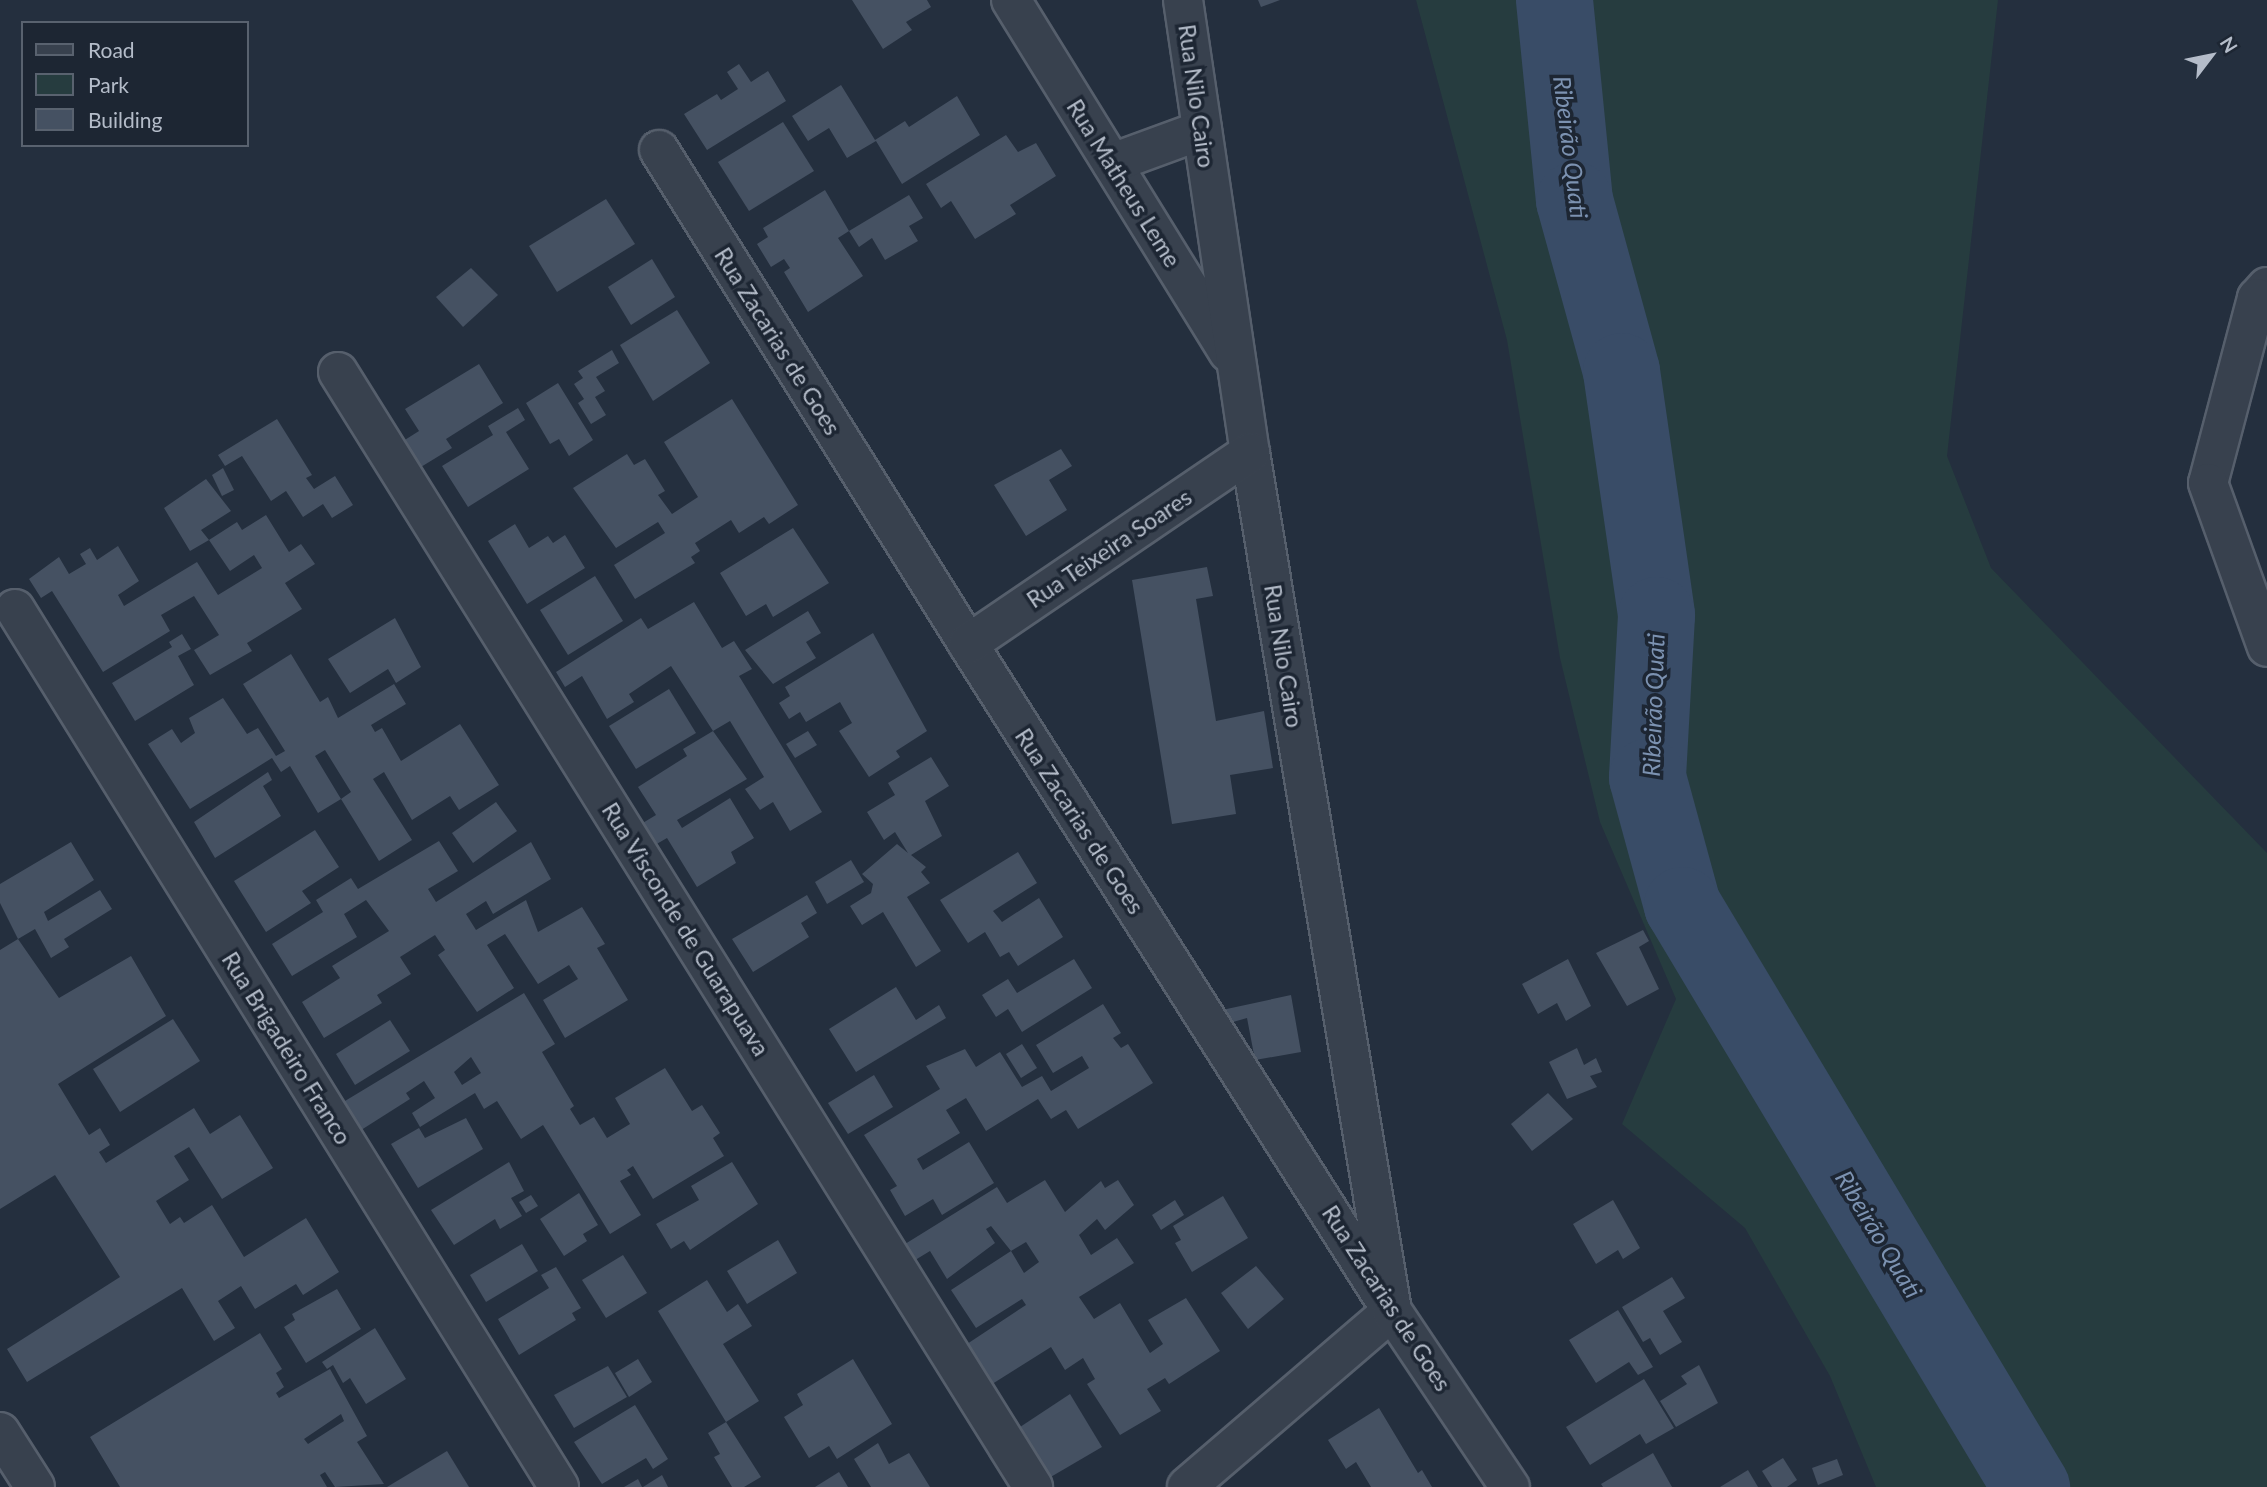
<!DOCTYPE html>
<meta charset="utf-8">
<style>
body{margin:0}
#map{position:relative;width:2267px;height:1487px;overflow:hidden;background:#242f3e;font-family:Lato,sans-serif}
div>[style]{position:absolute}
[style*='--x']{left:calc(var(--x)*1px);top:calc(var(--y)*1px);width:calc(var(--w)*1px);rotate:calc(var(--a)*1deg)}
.green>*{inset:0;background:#263c3f}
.river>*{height:77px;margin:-38.5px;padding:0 38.5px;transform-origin:38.5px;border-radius:38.5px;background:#394c67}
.building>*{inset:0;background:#455162}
.roads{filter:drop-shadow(2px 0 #565f6c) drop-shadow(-2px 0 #565f6c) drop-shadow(0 2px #565f6c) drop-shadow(0 -2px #565f6c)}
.street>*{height:38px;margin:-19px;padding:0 19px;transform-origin:19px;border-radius:19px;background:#38414e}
span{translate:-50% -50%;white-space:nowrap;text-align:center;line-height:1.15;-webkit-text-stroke:7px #1d2633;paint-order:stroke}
.street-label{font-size:23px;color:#b4bcc9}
.water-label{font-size:24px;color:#7c92b1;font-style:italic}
.legend{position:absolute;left:21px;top:21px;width:228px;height:126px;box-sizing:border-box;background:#1d2633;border:2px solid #59626f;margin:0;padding:9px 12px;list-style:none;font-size:21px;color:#b4bcc9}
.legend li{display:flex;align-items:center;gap:14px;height:35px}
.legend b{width:35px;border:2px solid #59626f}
.north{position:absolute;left:2176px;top:21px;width:70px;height:70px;-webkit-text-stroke:5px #1d2633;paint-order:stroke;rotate:58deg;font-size:19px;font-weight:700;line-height:28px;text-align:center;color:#b4bcc9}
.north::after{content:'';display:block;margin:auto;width:24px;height:32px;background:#b4bcc9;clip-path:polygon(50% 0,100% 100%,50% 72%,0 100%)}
</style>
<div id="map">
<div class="green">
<div style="clip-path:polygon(1416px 0,1998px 0,1947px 456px,1991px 568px,2267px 853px,2267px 1487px,1876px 1487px,1830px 1376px,1745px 1228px,1622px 1124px,1676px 999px,1600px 822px,1560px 658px,1507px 340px)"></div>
</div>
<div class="river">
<div style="--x:1554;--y:0;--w:201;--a:84.3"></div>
<div style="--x:1574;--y:200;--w:177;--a:74.6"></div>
<div style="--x:1621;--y:371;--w:246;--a:81.8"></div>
<div style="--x:1656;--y:615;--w:162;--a:93.2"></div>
<div style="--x:1647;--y:777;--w:133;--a:74.7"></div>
<div style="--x:1682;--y:905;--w:679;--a:59.05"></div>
</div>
<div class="building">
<div style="clip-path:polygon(852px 0,927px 0,931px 7px,906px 22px,912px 30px,883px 49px)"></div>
<div style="clip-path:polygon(1258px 0,1280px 0,1261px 7px)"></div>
<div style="clip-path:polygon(739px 64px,751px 82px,768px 71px,786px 101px,707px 150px,684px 114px,717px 94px,721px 100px,738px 89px,727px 72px)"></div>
<div style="clip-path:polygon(841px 85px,875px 140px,905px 121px,909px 127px,957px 96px,980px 135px,902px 184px,876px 141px,847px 158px,829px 128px,808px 141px,792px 116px)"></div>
<div style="clip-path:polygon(783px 122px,814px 171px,749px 211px,718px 162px)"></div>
<div style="clip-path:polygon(1006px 135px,1018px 152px,1036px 143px,1056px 176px,1010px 205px,1016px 214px,975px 239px,951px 201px,941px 208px,926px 184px)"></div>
<div style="clip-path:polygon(825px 190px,849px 231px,838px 238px,863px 276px,808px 312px,784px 272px,790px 268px,784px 259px,771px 267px,757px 244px,768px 237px,763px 228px)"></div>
<div style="clip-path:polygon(909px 195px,923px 218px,909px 226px,918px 241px,885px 260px,872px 238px,859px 247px,849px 231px)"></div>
<div style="clip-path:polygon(606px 199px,635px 244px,557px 292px,529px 246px)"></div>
<div style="clip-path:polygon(652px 259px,675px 297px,631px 325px,608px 287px)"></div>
<div style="clip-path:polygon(471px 268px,498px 295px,463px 327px,436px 297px)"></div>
<div style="clip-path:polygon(677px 310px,710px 363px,653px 401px,620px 345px)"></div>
<div style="clip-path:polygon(612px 350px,619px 363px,596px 377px,605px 391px,595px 397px,606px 415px,591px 424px,578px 403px,584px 399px,574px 384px,583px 378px,578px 371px)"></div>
<div style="clip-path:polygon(479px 364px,503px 403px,446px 439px,452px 448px,416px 470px,400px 443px,419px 431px,405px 409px)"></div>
<div style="clip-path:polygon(558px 383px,593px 440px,569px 456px,559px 439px,550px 444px,526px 403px)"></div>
<div style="clip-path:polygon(732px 399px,798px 505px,769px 524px,764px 517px,739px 533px,731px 520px,695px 543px,700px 551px,691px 557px,695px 563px,635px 599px,614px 565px,665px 533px,658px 522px,616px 548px,573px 488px,627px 454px,634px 465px,645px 459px,665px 491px,658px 495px,672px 514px,698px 497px,664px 442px)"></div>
<div style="clip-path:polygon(518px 408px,525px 420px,506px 432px,529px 469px,468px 507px,442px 466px,493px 435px,488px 426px)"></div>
<div style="clip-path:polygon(277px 419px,312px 475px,306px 478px,314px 489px,335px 476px,353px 505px,332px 518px,323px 504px,303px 517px,286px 491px,271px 501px,242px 456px,225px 466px,218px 455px)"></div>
<div style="clip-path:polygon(1061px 449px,1072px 466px,1049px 480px,1067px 510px,1026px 536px,994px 485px)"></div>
<div style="clip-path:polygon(223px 468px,234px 490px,222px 496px,212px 475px)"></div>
<div style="clip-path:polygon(206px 479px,231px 511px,201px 530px,209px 540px,190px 551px,164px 508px)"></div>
<div style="clip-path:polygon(266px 515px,289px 552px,301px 544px,315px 564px,285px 583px,302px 609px,247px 643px,252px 651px,210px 675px,194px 650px,219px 635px,194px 596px,161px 615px,170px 631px,103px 672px,52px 591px,41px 598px,29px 579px,59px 557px,69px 574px,86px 564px,80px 554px,90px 548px,97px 560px,118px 546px,139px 581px,118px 595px,124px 606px,197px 562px,218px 595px,262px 568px,254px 555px,230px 571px,209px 540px,237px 522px,242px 530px)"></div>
<div style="clip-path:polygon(515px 524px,529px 548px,548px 536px,553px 543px,565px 535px,585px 568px,527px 604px,488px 541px)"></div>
<div style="clip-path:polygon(793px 528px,829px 583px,773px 617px,766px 604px,746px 616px,720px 573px)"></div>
<div style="clip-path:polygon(1207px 567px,1213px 596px,1196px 599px,1216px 721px,1264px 711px,1273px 768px,1230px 775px,1236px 814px,1172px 824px,1132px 580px)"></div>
<div style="clip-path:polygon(595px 576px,623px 621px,568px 655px,540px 610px)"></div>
<div style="clip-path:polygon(694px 602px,722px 648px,734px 641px,752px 669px,739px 676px,822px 812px,790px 831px,773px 802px,760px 810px,745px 789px,764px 777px,730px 721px,713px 731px,671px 666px,629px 694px,634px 702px,607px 719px,582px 676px,565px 687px,556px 672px,641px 618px,648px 629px)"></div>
<div style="clip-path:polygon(808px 611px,821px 633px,806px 642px,816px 658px,773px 684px,745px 650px)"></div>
<div style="clip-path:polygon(395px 618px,421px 667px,396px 683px,388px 669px,350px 693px,328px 659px)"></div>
<div style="clip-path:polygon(873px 633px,927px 731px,896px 751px,900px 757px,869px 777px,839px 731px,852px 723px,840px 702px,806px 722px,800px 712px,789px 719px,779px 703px,790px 696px,785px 687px)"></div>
<div style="clip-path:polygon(182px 634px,191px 649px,178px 656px,194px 685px,135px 721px,112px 683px,172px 647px,169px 642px)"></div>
<div style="clip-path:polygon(291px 654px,320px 702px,328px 697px,338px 718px,394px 684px,406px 704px,371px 725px,375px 732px,382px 728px,401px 761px,460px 724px,499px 785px,459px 810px,450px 796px,412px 820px,384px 772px,373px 779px,412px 840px,379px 861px,341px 799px,351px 792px,325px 750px,315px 756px,341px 799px,318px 813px,290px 766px,281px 772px,272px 758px,190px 809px,148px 744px,172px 729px,181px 743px,195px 733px,189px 718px,223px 698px,247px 734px,258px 728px,276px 756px,285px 751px,243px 684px)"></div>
<div style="clip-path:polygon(669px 689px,696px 733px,636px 769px,609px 726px)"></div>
<div style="clip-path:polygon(713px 731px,747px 779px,677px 820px,682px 828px,730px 798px,754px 838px,731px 852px,736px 863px,697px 887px,667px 838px,648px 849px,636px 827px,656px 815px,638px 787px,687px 756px,683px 749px)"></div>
<div style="clip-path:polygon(808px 731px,817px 745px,795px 758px,786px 744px)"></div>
<div style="clip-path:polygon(931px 757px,949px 786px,925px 801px,942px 836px,911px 855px,926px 867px,921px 872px,930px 883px,907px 897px,941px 951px,916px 967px,883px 912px,862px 925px,850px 906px,871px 893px,873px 884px,862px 874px,897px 844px,908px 853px,895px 832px,884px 840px,867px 812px,895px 795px,888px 783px)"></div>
<div style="clip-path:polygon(268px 772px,272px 780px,263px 786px,281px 816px,215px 858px,194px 822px)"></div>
<div style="clip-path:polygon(496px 802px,517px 831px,473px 863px,452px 833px)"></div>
<div style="clip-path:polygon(315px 830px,339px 867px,302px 891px,311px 903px,266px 932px,234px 881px)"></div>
<div style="clip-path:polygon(439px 841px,458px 871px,428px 889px,436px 902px,531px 842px,551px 879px,493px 914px,486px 901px,466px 914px,476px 930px,526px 900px,538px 932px,582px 907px,605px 944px,597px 948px,628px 1000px,565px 1038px,543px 1000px,578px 979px,569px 965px,538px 984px,505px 934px,487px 945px,514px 988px,477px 1012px,438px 955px,445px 950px,435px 935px,400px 957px,411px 974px,377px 995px,382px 1003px,324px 1038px,302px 1002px,340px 978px,332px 966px,389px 931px,366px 900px,344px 914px,357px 937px,292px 976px,272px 944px,323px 912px,316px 900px,351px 878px,358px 889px)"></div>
<div style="clip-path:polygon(71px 842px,94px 880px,44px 912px,48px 921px,100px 890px,112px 909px,64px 939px,69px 947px,51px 958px,35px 929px,18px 939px,0 903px,0 884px)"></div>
<div style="clip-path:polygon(1018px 852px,1037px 883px,993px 911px,1002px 922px,1039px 898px,1063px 937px,1018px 966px,1009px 952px,1000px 957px,985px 932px,968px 943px,940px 900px)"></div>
<div style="clip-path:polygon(851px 860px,864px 882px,827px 904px,815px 882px)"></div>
<div style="clip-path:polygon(807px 895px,817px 913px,801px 923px,809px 937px,753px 972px,732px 939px)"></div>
<div style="clip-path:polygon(1643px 930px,1649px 941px,1639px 947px,1659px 989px,1627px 1006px,1596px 953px)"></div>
<div style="clip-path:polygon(18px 939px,59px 998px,131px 956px,166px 1016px,58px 1084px,89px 1135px,100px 1128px,110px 1145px,99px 1152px,106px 1163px,194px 1108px,210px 1134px,240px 1115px,273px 1168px,222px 1199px,189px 1147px,174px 1156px,189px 1180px,156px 1201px,170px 1224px,180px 1217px,184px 1223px,212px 1205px,244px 1257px,306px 1218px,339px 1272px,303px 1295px,296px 1284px,255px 1309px,241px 1286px,218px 1301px,235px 1328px,214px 1341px,182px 1288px,27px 1382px,7px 1349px,120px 1277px,55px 1175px,0 1209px,0 950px)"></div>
<div style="clip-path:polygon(1074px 959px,1092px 988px,1022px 1032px,1008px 1009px,996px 1017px,982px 995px,1008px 979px,1017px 993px)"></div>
<div style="clip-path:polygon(1568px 959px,1591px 1006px,1566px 1021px,1557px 1003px,1538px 1014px,1522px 984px)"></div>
<div style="clip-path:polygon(896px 987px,916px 1020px,939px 1005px,946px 1018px,856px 1072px,829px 1029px)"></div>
<div style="clip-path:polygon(evenodd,524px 993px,555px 1044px,542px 1052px,574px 1106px,570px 1109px,580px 1125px,594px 1117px,607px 1138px,630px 1124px,615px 1098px,665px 1068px,692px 1111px,702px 1105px,720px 1133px,713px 1138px,724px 1156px,653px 1199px,633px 1166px,627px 1170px,631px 1175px,620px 1181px,641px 1215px,610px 1234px,543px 1125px,521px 1139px,497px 1101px,484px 1109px,475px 1093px,420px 1127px,412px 1113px,435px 1098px,424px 1081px,406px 1093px,410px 1099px,358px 1132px,340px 1104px,524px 993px,471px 1057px,481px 1073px,462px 1085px,454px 1072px,471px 1057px)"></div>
<div style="clip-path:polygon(1291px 995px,1301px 1052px,1255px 1060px,1247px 1018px,1226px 1024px,1222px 1010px)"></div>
<div style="clip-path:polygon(1103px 1004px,1121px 1033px,1113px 1038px,1121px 1048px,1128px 1044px,1153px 1083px,1078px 1129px,1066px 1110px,1051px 1119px,1038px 1099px,986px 1131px,966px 1098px,946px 1110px,960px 1133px,917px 1159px,923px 1170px,969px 1142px,994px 1183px,942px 1215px,933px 1199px,905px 1216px,890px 1190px,897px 1186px,864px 1135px,940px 1089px,926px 1066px,965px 1049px,976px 1067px,1000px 1052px,1022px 1087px,1042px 1076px,1051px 1091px,1089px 1068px,1082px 1056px,1053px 1073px,1036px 1045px)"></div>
<div style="clip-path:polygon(173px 1019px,200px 1061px,120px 1112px,93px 1069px)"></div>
<div style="clip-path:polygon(390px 1020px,410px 1051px,355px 1085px,336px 1054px)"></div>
<div style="clip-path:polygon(1022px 1044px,1037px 1068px,1021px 1078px,1006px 1054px)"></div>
<div style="clip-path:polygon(1577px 1048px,1584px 1065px,1596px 1058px,1602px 1072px,1590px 1076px,1597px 1087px,1567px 1099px,1549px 1062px)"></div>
<div style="clip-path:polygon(874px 1075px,893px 1107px,848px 1134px,828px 1103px)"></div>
<div style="clip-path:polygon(1548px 1093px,1573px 1119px,1532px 1151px,1511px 1124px)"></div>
<div style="clip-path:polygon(466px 1118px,483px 1149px,418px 1188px,391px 1144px,419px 1128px,425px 1138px)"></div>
<div style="clip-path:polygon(509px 1162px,524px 1191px,511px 1198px,522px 1216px,500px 1229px,495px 1219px,454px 1245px,431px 1210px)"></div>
<div style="clip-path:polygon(732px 1162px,758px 1204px,690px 1250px,684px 1241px,671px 1249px,656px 1224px,699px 1200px,691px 1186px)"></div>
<div style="clip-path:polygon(1045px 1180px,1065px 1212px,1101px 1181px,1105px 1188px,1118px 1180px,1134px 1205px,1105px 1230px,1097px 1219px,1079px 1235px,1091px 1255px,1117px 1238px,1134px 1263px,1079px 1297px,1094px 1319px,1120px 1303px,1150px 1353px,1163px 1344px,1148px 1320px,1186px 1298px,1220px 1351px,1169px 1384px,1165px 1378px,1147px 1389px,1161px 1411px,1120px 1435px,1087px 1384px,1095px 1379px,1083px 1358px,1065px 1370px,1051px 1347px,989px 1386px,964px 1346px,1026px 1305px,1022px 1299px,976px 1328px,951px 1290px,1011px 1251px,1024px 1273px,1039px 1262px,1026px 1242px,1011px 1251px,991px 1226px,986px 1229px,995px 1243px,947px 1279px,930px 1251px,907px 1265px,897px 1249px,997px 1187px,1007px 1203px)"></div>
<div style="clip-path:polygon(579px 1193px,598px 1225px,583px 1234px,587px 1241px,564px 1256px,540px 1219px)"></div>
<div style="clip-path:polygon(531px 1195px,538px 1206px,526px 1213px,519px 1202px)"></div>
<div style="clip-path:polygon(1223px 1196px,1248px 1238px,1192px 1272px,1175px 1243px,1181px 1240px,1173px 1226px)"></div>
<div style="clip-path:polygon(1175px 1200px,1184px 1215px,1161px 1230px,1152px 1215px)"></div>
<div style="clip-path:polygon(1613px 1200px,1640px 1248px,1623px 1259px,1618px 1250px,1596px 1264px,1573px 1224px)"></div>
<div style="clip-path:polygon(778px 1240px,797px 1273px,747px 1304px,727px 1271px)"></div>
<div style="clip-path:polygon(522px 1244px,538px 1271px,486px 1302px,470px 1275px)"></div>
<div style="clip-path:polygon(623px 1255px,647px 1293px,606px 1318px,582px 1280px)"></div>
<div style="clip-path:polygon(1256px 1266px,1284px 1299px,1248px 1329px,1221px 1293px)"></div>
<div style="clip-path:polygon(556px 1267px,581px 1308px,572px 1313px,576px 1320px,519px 1355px,498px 1319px,549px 1288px,541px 1275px)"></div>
<div style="clip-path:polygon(1672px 1277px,1685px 1298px,1663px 1311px,1682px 1342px,1660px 1355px,1650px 1338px,1643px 1342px,1622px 1307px)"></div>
<div style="clip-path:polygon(707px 1280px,727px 1312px,738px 1304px,752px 1326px,723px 1344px,759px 1401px,726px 1422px,761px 1477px,744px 1487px,732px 1487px,714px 1457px,720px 1454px,708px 1433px,726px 1422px,658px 1311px)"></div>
<div style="clip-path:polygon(337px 1289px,361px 1329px,306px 1363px,284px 1327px,295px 1320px,292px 1314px)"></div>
<div style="clip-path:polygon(1618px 1310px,1653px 1367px,1638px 1375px,1629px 1362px,1596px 1383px,1569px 1340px)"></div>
<div style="clip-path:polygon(375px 1328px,406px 1379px,366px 1404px,350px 1378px,343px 1383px,333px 1365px,327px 1369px,322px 1362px)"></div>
<div style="clip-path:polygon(evenodd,260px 1333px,282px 1369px,276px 1373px,284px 1387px,276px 1393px,279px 1398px,330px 1369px,367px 1436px,357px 1442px,384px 1484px,335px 1487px,325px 1472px,320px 1475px,327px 1487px,120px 1487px,90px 1437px,260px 1333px,341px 1414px,344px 1421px,308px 1444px,304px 1439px,341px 1414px)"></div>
<div style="clip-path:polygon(638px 1359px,652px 1382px,629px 1397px,615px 1373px)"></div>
<div style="clip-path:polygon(853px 1359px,892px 1424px,837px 1459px,829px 1446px,809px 1458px,784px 1417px,803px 1405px,797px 1394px)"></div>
<div style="clip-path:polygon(1699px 1365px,1718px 1403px,1676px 1427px,1660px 1401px,1687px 1384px,1681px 1376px)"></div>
<div style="clip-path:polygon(608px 1366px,627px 1397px,574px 1428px,554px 1395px)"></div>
<div style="clip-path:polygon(1644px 1379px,1674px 1428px,1646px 1444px,1640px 1434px,1590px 1465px,1566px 1427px)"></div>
<div style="clip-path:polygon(1070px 1394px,1102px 1447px,1037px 1485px,1017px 1429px)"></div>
<div style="clip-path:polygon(635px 1405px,668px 1459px,653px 1469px,646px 1458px,602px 1484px,574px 1442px)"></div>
<div style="clip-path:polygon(1379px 1408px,1418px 1473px,1422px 1470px,1432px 1487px,1371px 1487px,1356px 1462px,1346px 1469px,1328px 1440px)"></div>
<div style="clip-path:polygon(878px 1443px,889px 1464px,909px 1453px,930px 1487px,871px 1487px,854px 1459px)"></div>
<div style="clip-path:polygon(447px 1451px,469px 1487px,387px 1487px)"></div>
<div style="clip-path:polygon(1653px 1453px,1672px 1487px,1603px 1487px,1601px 1484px)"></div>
<div style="clip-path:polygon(1783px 1458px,1797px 1480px,1787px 1487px,1772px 1487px,1762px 1471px)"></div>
<div style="clip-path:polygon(1837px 1459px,1843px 1475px,1818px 1485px,1812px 1468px)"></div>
<div style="clip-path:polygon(1748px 1470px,1758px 1487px,1720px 1487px)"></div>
<div style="clip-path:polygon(839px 1472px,848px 1487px,815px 1487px)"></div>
<div style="clip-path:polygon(662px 1475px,668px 1487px,643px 1487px)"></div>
<div style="clip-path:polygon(638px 1479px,642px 1487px,624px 1487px)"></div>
</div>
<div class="roads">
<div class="street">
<div style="--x:1011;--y:0;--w:414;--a:58.3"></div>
<div style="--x:1183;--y:0;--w:457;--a:81.6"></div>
<div style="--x:1250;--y:452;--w:871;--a:80.61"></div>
<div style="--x:1392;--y:1311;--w:270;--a:139.4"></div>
<div style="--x:659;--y:150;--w:583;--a:57.97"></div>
<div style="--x:968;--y:644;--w:790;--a:57.56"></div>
<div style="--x:1392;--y:1311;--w:212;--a:56.2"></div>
<div style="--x:1112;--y:163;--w:96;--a:-20.1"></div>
<div style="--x:2267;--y:287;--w:15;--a:132"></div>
<div style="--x:2257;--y:298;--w:191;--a:104.8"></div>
<div style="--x:2208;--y:483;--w:174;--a:70.2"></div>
<div style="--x:338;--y:372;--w:1314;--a:58.06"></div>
<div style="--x:15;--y:609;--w:1033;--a:58.22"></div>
<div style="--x:968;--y:644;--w:341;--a:-34.2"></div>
<div style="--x:0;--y:1432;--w:65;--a:57.5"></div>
</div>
</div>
<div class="street-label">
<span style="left:1197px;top:96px;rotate:82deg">Rua Nilo Cairo</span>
<span style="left:1124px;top:183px;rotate:58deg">Rua Matheus Leme</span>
<span style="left:778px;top:341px;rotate:58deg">Rua Zacarias de Goes</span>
<span style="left:1109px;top:548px;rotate:-34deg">Rua Teixeira Soares</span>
<span style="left:1284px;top:656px;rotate:81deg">Rua Nilo Cairo</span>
<span style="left:1080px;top:821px;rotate:57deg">Rua Zacarias de Goes</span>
<span style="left:686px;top:929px;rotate:58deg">Rua Visconde de Guarapuava</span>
<span style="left:287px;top:1048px;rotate:58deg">Rua Brigadeiro Franco</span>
<span style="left:1387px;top:1298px;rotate:57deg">Rua Zacarias de Goes</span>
</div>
<div class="water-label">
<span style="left:1571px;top:147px;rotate:83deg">Ribeirão Quati</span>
<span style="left:1653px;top:705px;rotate:-88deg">Ribeirão Quati</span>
<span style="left:1879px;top:1234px;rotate:59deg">Ribeirão Quati</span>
</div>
<ul class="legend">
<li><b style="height:9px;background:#38414e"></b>Road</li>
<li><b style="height:19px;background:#263c3f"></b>Park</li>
<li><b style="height:19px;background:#455162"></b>Building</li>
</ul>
<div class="north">N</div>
</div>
